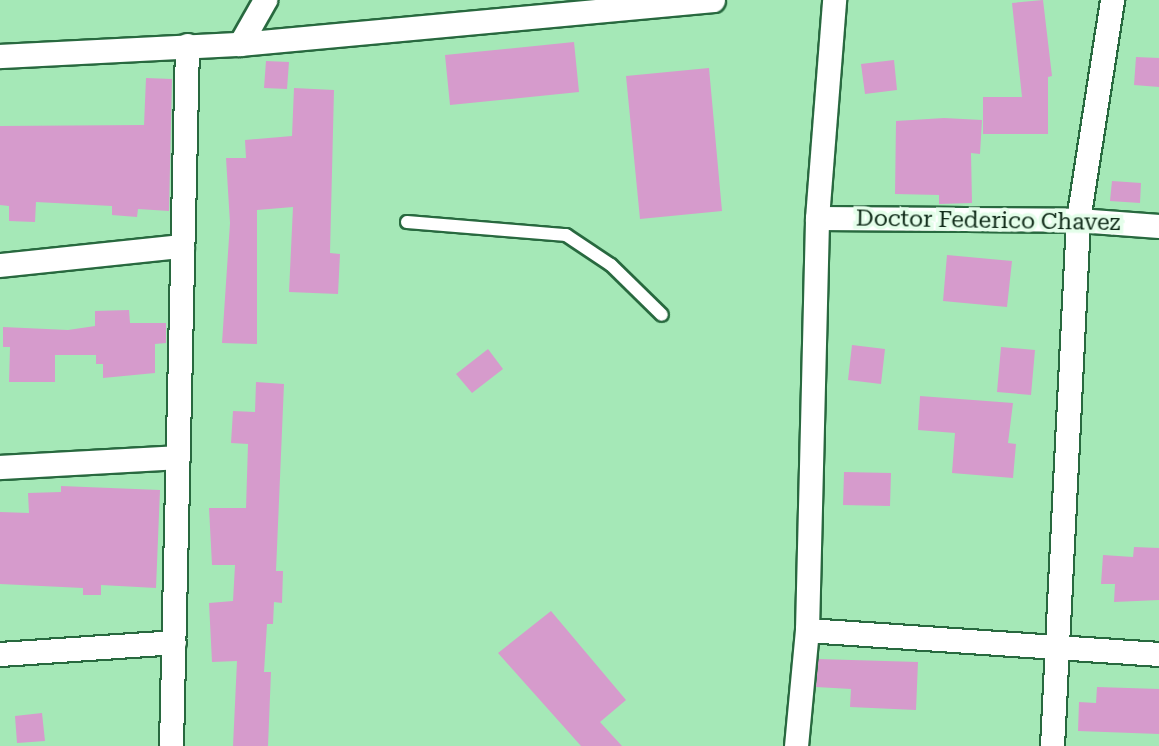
<!DOCTYPE html>
<style>
body{margin:0}
#map{position:relative;width:1159px;height:746px;overflow:hidden;background:#a5e8b7;font-family:"Roboto Serif",serif}
div>[style]{position:absolute}
[style*='--x']{left:calc(var(--x)*1px);top:calc(var(--y)*1px);width:calc(var(--w)*1px);rotate:calc(var(--a)*1deg)}
.building>*{inset:0;background:#d69bcc}
.roads{filter:drop-shadow(2px 0 #28693f) drop-shadow(-2px 0 #28693f) drop-shadow(0 2px #28693f) drop-shadow(0 -2px #28693f)}
.service>*{height:12px;margin:-6px;padding:0 6px;transform-origin:6px;border-radius:6px;background:#fff}
.minor>*{height:23px;margin:-11.5px;padding:0 11.5px;transform-origin:11.5px;border-radius:11.5px;background:#fff}
span{translate:-50% -50%;white-space:nowrap;text-align:center;line-height:1.15;-webkit-text-stroke:7px #e4feea;paint-order:stroke}
.street-label{font-size:23px;color:#0e2917}
</style>
<div id="map">
<div class="building">
<div style="clip-path:polygon(1043px 0,1052px 76px,1048px 77px,1048px 134px,983px 134px,983px 97px,1022px 97px,1012px 3px)"></div>
<div style="clip-path:polygon(574px 42px,579px 92px,450px 105px,445px 55px)"></div>
<div style="clip-path:polygon(1136px 57px,1159px 58px,1159px 87px,1134px 85px)"></div>
<div style="clip-path:polygon(894px 60px,897px 90px,865px 94px,861px 64px)"></div>
<div style="clip-path:polygon(266px 61px,289px 62px,287px 89px,264px 88px)"></div>
<div style="clip-path:polygon(709px 68px,722px 211px,640px 219px,626px 76px)"></div>
<div style="clip-path:polygon(146px 78px,172px 79px,169px 211px,138px 209px,137px 217px,112px 215px,112px 206px,36px 202px,35px 222px,9px 221px,9px 206px,0 205px,0 126px,144px 125px)"></div>
<div style="clip-path:polygon(294px 88px,334px 90px,330px 253px,340px 254px,338px 294px,289px 292px,293px 207px,257px 210px,257px 344px,222px 343px,230px 223px,226px 158px,246px 158px,245px 140px,292px 136px)"></div>
<div style="clip-path:polygon(944px 118px,982px 120px,980px 154px,971px 153px,972px 203px,939px 204px,939px 195px,895px 194px,896px 121px)"></div>
<div style="clip-path:polygon(1112px 181px,1141px 183px,1140px 203px,1110px 201px)"></div>
<div style="clip-path:polygon(947px 255px,1012px 261px,1007px 307px,943px 301px)"></div>
<div style="clip-path:polygon(129px 310px,130px 323px,166px 323px,166px 343px,155px 344px,155px 373px,103px 378px,103px 364px,96px 364px,96px 355px,55px 355px,55px 382px,9px 382px,10px 347px,3px 347px,3px 327px,68px 330px,95px 326px,95px 311px)"></div>
<div style="clip-path:polygon(852px 345px,885px 349px,881px 384px,848px 380px)"></div>
<div style="clip-path:polygon(1001px 347px,1035px 350px,1031px 395px,997px 392px)"></div>
<div style="clip-path:polygon(488px 349px,503px 369px,472px 393px,456px 374px)"></div>
<div style="clip-path:polygon(256px 382px,284px 384px,276px 571px,283px 571px,282px 603px,274px 602px,273px 624px,267px 624px,264px 672px,271px 672px,268px 746px,233px 746px,237px 661px,212px 662px,209px 603px,233px 601px,235px 565px,212px 565px,209px 508px,246px 508px,248px 444px,231px 443px,233px 411px,255px 412px)"></div>
<div style="clip-path:polygon(920px 396px,1013px 403px,1008px 443px,1016px 444px,1013px 478px,952px 473px,955px 433px,918px 430px)"></div>
<div style="clip-path:polygon(844px 472px,891px 473px,890px 506px,843px 505px)"></div>
<div style="clip-path:polygon(61px 486px,160px 490px,156px 588px,101px 585px,101px 595px,83px 595px,83px 588px,0 584px,0 512px,29px 513px,28px 493px,61px 492px)"></div>
<div style="clip-path:polygon(1134px 547px,1159px 548px,1159px 600px,1114px 602px,1115px 584px,1101px 584px,1103px 555px,1133px 557px)"></div>
<div style="clip-path:polygon(551px 611px,626px 700px,600px 722px,622px 746px,581px 746px,498px 653px)"></div>
<div style="clip-path:polygon(818px 659px,918px 662px,916px 710px,850px 707px,851px 689px,816px 687px)"></div>
<div style="clip-path:polygon(1097px 687px,1159px 689px,1159px 734px,1078px 731px,1079px 702px,1096px 703px)"></div>
<div style="clip-path:polygon(42px 713px,45px 741px,17px 743px,15px 716px)"></div>
</div>
<div class="roads">
<div class="service">
<div style="--x:407;--y:222;--w:160;--a:4.7"></div>
<div style="--x:566;--y:235;--w:54;--a:33.7"></div>
<div style="--x:611;--y:265;--w:71;--a:44.4"></div>
</div>
<div class="minor">
<div style="--x:240;--y:44;--w:51;--a:-60.4"></div>
<div style="--x:0;--y:56;--w:240;--a:-2.9"></div>
<div style="--x:240;--y:44;--w:475;--a:-5.3"></div>
<div style="--x:817;--y:218;--w:261;--a:0.4"></div>
<div style="--x:1078;--y:220;--w:81;--a:4.2"></div>
<div style="--x:0;--y:265;--w:183;--a:-6"></div>
<div style="--x:0;--y:467;--w:178;--a:-3.2"></div>
<div style="--x:807;--y:630;--w:353;--a:3.9"></div>
<div style="--x:0;--y:654;--w:174;--a:-3.9"></div>
<div style="--x:171;--y:745;--w:700;--a:-88.69"></div>
<div style="--x:796;--y:746;--w:117;--a:-84.6"></div>
<div style="--x:807;--y:630;--w:412;--a:-88.6"></div>
<div style="--x:817;--y:218;--w:219;--a:-85.5"></div>
<div style="--x:1052;--y:746;--w:527;--a:-87.17"></div>
<div style="--x:1078;--y:220;--w:223;--a:-81.2"></div>
</div>
</div>
<div class="street-label">
<span style="left:988px;top:221px;rotate:1deg">Doctor Federico Chavez</span>
</div>
</div>
